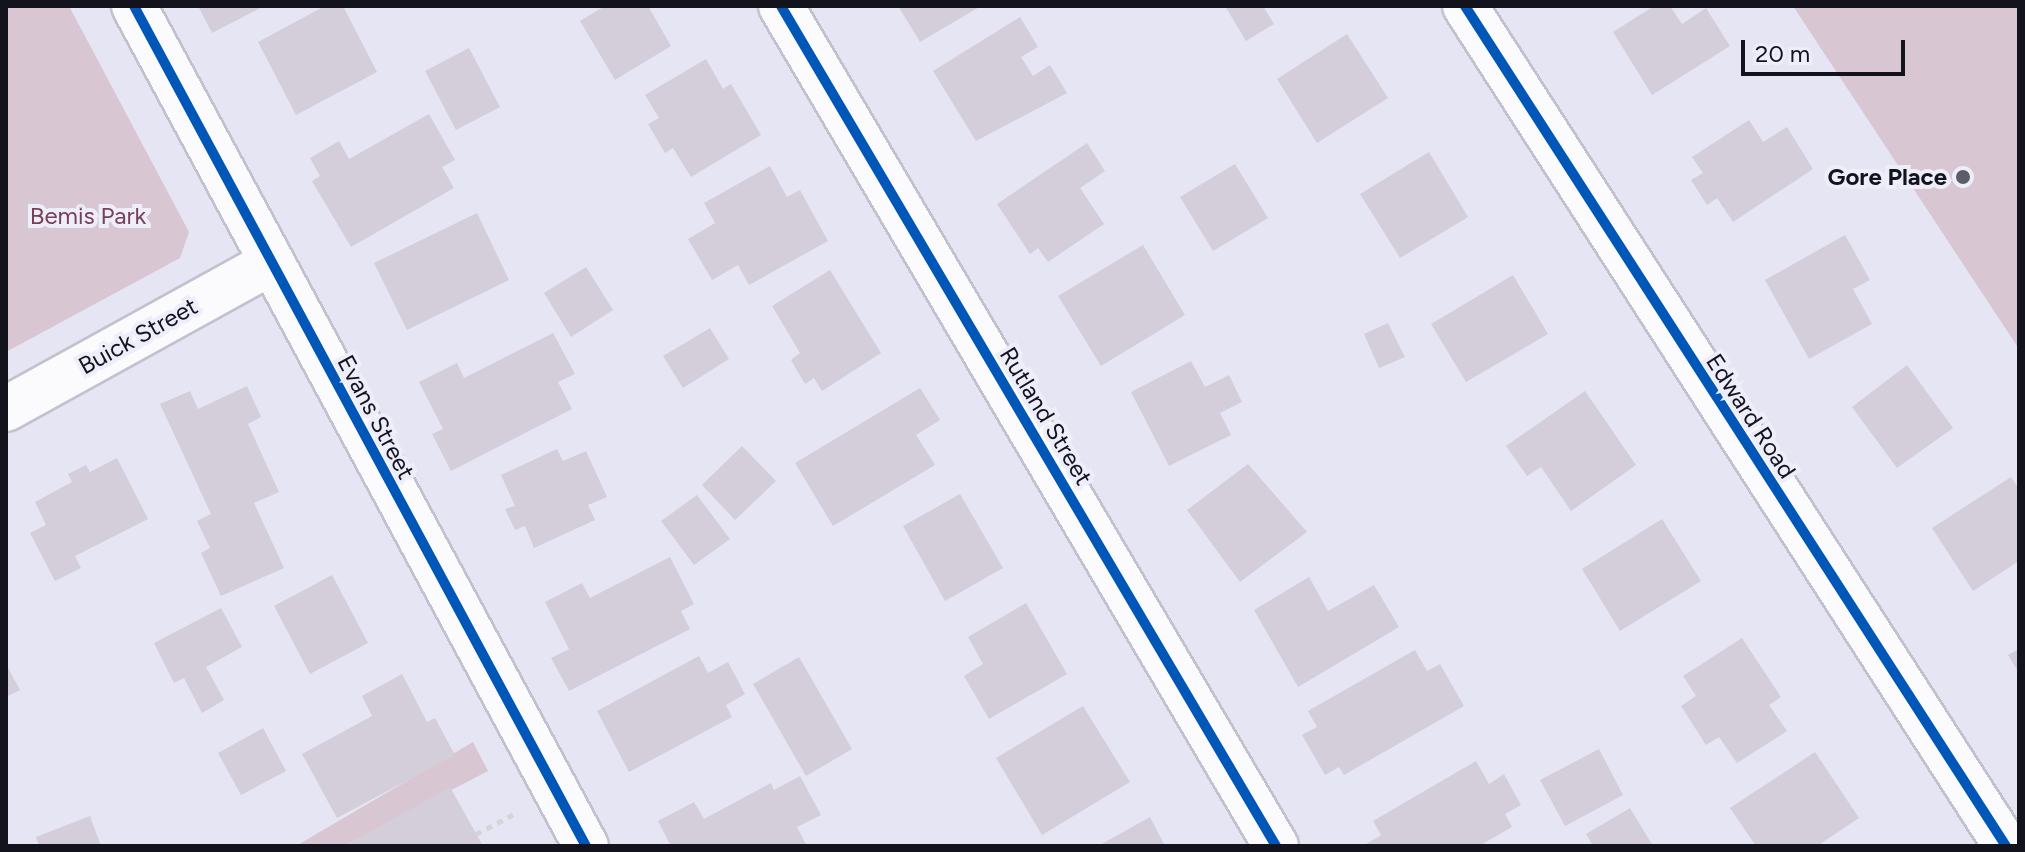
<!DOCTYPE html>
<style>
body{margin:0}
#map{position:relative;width:2025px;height:852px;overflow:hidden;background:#e6e5f4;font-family:Figtree,sans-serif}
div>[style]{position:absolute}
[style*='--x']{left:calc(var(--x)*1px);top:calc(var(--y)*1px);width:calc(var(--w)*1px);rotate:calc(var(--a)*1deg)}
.green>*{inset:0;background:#d8c6d3}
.building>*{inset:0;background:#d3ceda}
.path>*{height:5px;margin-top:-2.5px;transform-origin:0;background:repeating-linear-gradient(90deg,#d5d5d9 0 6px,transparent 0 12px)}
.roads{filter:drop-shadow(2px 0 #c2c1ce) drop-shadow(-2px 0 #c2c1ce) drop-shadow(0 2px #c2c1ce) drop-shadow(0 -2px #c2c1ce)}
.street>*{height:44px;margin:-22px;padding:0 22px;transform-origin:22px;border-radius:22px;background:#fbfbfd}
.cycleway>*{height:10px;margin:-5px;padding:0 5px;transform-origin:5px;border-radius:5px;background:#0057b8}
.dots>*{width:22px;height:22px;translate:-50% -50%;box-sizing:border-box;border:4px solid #eeeefb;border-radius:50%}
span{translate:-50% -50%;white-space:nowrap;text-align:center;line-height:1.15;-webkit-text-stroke:8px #eeeefb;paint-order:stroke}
.poi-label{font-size:24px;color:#13131e;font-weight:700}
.right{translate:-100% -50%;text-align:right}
.park-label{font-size:24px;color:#784057}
.street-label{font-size:24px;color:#13131e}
.frame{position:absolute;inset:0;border:8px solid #13131e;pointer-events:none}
.scale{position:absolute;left:1741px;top:40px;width:164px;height:36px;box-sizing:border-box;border:4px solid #13131e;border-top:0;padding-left:10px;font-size:24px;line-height:28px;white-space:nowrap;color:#13131e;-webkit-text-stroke:6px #eeeefb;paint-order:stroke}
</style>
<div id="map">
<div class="green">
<div style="clip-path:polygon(6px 6px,69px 6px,189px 232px,180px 258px,6px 352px)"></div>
<div style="clip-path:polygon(1793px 6px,2019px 6px,2019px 349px)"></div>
<div style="clip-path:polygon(473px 742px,488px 771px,344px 846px,296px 846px)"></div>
</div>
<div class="building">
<div style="clip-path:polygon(198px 6px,264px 6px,212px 33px)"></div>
<div style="clip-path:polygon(325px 6px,343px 6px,377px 72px,296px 115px,258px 42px)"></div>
<div style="clip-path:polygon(605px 6px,648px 6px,671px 46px,615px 80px,580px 21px)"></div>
<div style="clip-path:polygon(898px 6px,981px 6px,920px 42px)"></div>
<div style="clip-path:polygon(1225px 6px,1263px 6px,1274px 24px,1246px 41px)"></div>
<div style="clip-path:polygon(1654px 6px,1670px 6px,1682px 24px,1706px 8px,1730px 46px,1652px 95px,1613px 32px)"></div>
<div style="clip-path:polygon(1020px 17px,1038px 47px,1021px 57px,1033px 76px,1050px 65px,1067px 93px,976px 141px,933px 71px)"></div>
<div style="clip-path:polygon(1347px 34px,1388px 98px,1317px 143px,1277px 79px)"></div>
<div style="clip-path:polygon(469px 48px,500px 107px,456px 130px,425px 71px)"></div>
<div style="clip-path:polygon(706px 59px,723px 89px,731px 84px,761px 135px,691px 177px,673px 148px,665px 153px,648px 124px,659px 118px,645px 95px)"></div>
<div style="clip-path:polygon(429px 114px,455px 160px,442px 167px,454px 188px,351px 247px,312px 181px,320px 176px,310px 158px,339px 141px,349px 159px)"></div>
<div style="clip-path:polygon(1749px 120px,1763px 142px,1787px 127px,1813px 169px,1733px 222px,1717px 198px,1707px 205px,1691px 180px,1703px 173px,1692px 157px)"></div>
<div style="clip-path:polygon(1087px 143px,1105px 171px,1080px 188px,1104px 224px,1048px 262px,1038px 248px,1030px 254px,997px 204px)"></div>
<div style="clip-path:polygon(1429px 152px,1468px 217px,1400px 258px,1360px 194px)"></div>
<div style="clip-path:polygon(1235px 164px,1268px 218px,1213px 251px,1180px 197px)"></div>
<div style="clip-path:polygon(770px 166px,787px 197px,800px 190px,828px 241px,749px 285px,738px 265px,712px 280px,688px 239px,715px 223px,704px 203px)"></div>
<div style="clip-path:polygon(477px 213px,509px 280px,407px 330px,374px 263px)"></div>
<div style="clip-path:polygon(1845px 235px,1870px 280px,1853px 289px,1872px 324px,1809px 359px,1765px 280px)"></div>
<div style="clip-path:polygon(1143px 245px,1185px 315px,1101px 366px,1058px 296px)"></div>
<div style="clip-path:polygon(586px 267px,613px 310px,571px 337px,544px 293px)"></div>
<div style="clip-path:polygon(830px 270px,881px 353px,822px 391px,814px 378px,805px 384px,791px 360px,800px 353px,772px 306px)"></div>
<div style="clip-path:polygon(1513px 275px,1548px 334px,1466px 382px,1431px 324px)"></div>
<div style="clip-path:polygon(1388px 323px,1405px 357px,1379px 368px,1364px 334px)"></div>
<div style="clip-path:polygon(710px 328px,729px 359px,683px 388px,663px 356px)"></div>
<div style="clip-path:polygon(553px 333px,575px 374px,558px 382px,572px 409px,451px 471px,432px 434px,443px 429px,419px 382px,457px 363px,464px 378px)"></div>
<div style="clip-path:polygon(1191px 361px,1205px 387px,1229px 375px,1242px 402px,1220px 413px,1231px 435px,1169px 466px,1131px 392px)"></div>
<div style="clip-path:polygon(1907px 365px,1953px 428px,1897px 468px,1852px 407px)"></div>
<div style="clip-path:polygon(247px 386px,261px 417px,248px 424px,279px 492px,254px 503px,284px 568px,221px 596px,201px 553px,210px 548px,197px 521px,211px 514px,160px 404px,190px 391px,198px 409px)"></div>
<div style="clip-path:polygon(920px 388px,940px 420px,916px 435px,935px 465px,833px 526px,795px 463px)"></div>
<div style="clip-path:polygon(1585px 391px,1636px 465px,1571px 511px,1541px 467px,1527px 476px,1506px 446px)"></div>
<div style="clip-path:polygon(742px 446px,776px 481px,735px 520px,702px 485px)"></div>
<div style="clip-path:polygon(557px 449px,563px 461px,586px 451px,607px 497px,588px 505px,595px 520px,534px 548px,525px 526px,515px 530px,505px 509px,515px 506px,501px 475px)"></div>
<div style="clip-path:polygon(117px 458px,148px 519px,75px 556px,81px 568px,55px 581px,30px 533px,46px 525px,35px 502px,72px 482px,68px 474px,86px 465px,90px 472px)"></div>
<div style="clip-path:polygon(1248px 464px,1307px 532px,1240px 582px,1187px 510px)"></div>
<div style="clip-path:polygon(2011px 477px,2019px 489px,2019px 561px,1973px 591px,1932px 528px)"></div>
<div style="clip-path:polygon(960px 494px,1003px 568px,945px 601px,903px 526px)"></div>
<div style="clip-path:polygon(697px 495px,730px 539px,694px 565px,661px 521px)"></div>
<div style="clip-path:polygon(1662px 519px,1701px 581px,1620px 631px,1582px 569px)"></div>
<div style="clip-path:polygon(670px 557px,694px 604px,681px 611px,690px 629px,569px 691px,551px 658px,569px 649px,545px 602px,582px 583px,590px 598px)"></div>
<div style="clip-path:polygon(332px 575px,368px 643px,310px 674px,274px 606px)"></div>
<div style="clip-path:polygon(1309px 577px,1328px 611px,1374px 585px,1399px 627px,1298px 687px,1254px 610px)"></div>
<div style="clip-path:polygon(1026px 603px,1067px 674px,989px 719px,964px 676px,983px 664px,968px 637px)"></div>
<div style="clip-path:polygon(221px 608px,242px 647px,206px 667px,224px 700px,202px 713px,184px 678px,174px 683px,154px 643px)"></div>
<div style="clip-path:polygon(1742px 638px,1781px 697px,1769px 705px,1787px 731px,1737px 763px,1719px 737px,1706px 745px,1681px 706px,1696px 696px,1683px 676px)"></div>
<div style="clip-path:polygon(2019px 649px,2019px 673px,2008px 655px)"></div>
<div style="clip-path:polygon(1415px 650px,1427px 671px,1440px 664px,1464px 706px,1344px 775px,1339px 767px,1325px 775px,1302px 735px,1317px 727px,1308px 711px)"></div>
<div style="clip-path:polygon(699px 656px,708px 673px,728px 662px,745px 694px,726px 705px,732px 717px,629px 772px,597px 711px)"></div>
<div style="clip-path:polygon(799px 657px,852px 749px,806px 776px,753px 684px)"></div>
<div style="clip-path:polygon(6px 664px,20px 690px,6px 697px)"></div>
<div style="clip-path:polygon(402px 674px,427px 722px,435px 718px,455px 755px,337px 818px,302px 754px,372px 716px,362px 696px)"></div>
<div style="clip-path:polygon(1083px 706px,1130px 782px,1042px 835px,996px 758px)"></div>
<div style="clip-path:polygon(263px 728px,286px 771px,241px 795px,218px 753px)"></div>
<div style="clip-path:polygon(1599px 749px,1623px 795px,1565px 826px,1540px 780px)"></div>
<div style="clip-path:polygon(1815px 752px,1859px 818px,1817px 846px,1756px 846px,1730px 808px)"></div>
<div style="clip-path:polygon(1476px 761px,1489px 784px,1504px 774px,1521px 805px,1505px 814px,1512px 827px,1479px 846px,1363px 846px,1381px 835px,1373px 821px)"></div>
<div style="clip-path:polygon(800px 776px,821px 815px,797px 827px,807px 846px,671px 846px,658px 821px,694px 802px,704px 819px,771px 783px,774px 790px)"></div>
<div style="clip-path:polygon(450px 787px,483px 846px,349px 846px,348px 844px)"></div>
<div style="clip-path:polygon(1630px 808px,1653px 846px,1593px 846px,1586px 834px)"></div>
<div style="clip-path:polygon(90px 816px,101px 846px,39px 846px,36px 837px)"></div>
<div style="clip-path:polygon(1150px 817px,1165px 846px,1098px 846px)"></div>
</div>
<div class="path">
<div style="--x:476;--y:834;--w:43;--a:-27.8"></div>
</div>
<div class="roads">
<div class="street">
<div style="--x:134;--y:6;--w:954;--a:61.72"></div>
<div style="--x:781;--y:6;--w:975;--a:59.49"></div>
<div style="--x:1465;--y:6;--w:999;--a:57.22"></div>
<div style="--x:6;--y:409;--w:302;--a:-28.9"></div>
</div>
</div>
<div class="cycleway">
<div style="--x:134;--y:6;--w:954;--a:61.72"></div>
<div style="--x:781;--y:6;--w:975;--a:59.49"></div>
<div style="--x:1465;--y:6;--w:999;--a:57.22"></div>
</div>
<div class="dots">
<div style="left:1963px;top:177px;background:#5d5c69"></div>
</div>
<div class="poi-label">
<span class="right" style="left:1947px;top:177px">Gore Place</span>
</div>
<div class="park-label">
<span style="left:88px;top:216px">Bemis Park</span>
</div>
<div class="street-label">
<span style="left:138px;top:336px;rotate:-29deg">Buick Street</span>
<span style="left:1046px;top:416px;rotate:59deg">Rutland Street</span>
<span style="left:1751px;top:416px;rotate:57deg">Edward Road</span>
<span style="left:376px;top:417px;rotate:62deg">Evans Street</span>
</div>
<div class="frame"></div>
<div class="scale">20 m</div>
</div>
